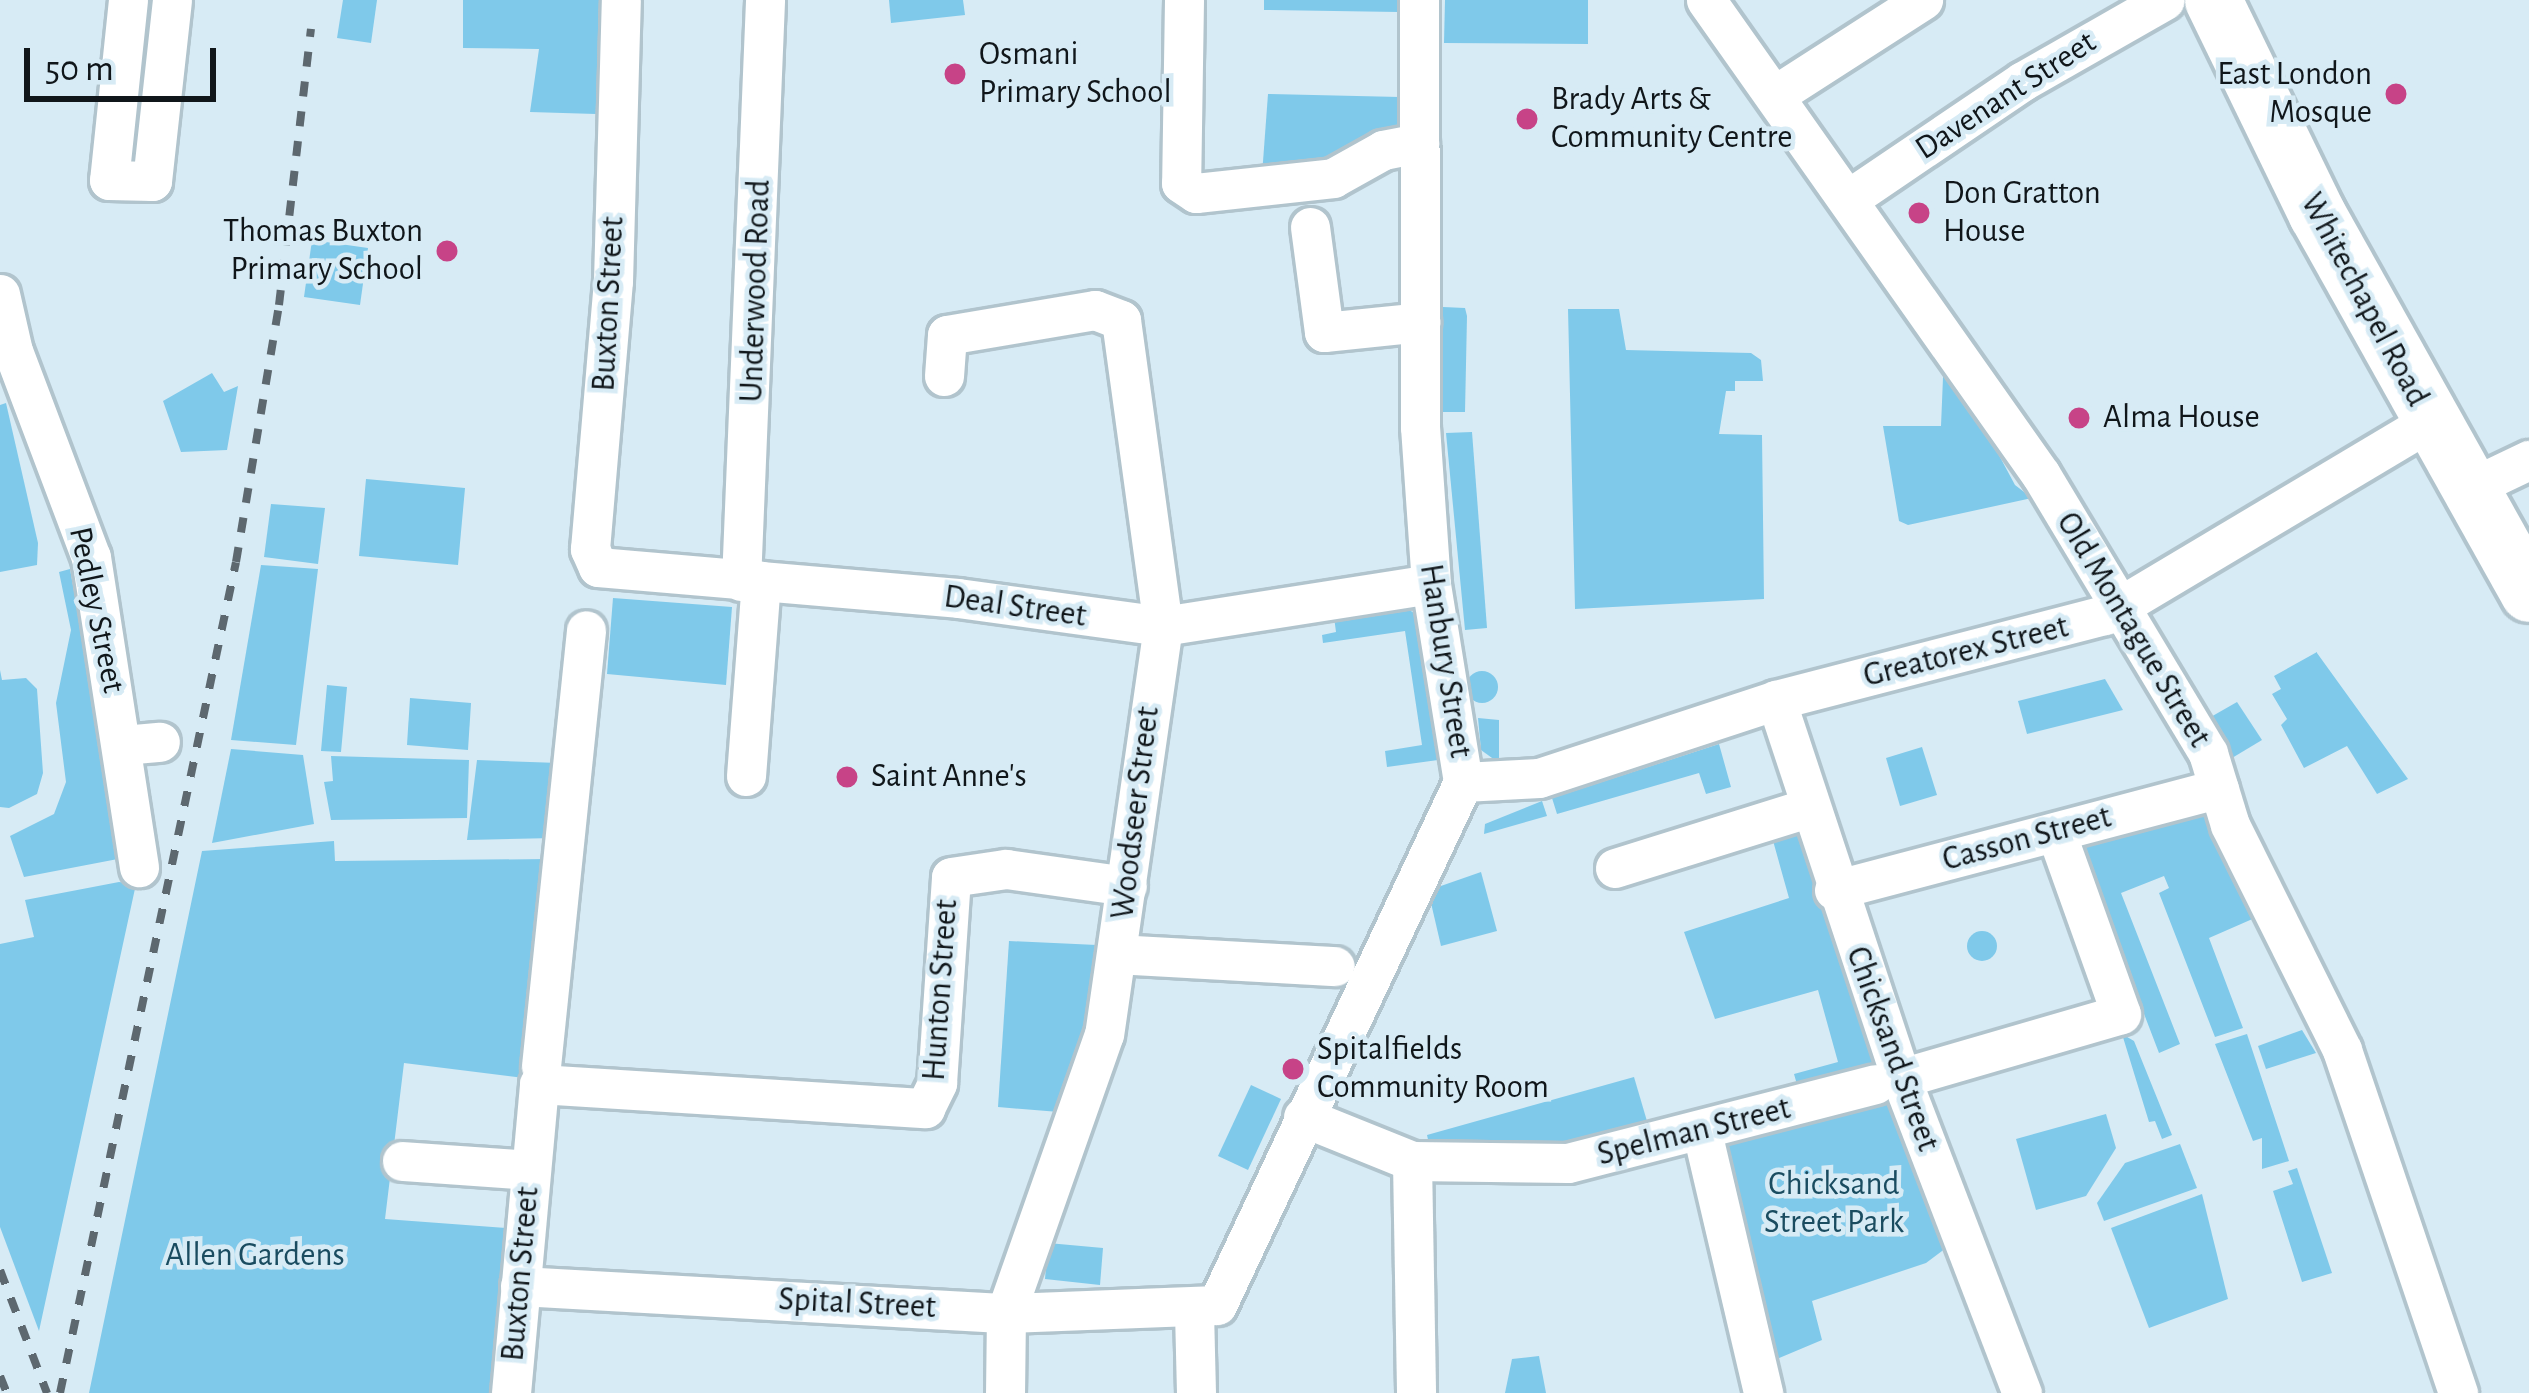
<!DOCTYPE html>
<style>
body{margin:0}
#map{position:relative;width:2529px;height:1393px;overflow:hidden;background:#d7ebf5;font-family:"Alegreya Sans",sans-serif}
div>[style]{position:absolute}
[style*='--x']{left:calc(var(--x)*1px);top:calc(var(--y)*1px);width:calc(var(--w)*1px);rotate:calc(var(--a)*1deg)}
.green>*{inset:0;background:#7fc9ea}
.round{border-radius:50%}
.roads{filter:drop-shadow(3px 0 #b1c4cd) drop-shadow(-3px 0 #b1c4cd) drop-shadow(0 3px #b1c4cd) drop-shadow(0 -3px #b1c4cd)}
.minor>*{height:39px;margin:-19.5px;padding:0 19.5px;transform-origin:19.5px;border-radius:19.5px;background:#fff}
.highway>*{height:57px;margin:-28.5px;padding:0 28.5px;transform-origin:28.5px;border-radius:28.5px;background:#fff}
.rail>*{height:8px;margin-top:-4px;transform-origin:0;background:repeating-linear-gradient(90deg,#5d686f 0 15px,transparent 0 30px)}
.dots>*{width:33px;height:33px;translate:-50% -50%;box-sizing:border-box;border:6px solid #d7ebf5;border-radius:50%}
span{translate:-50% -50%;white-space:nowrap;text-align:center;line-height:1.15;-webkit-text-stroke:9px #d7ebf5;paint-order:stroke}
.poi-label{font-size:33px;color:#10161a}
.left{translate:0 -50%;text-align:left}
.right{translate:-100% -50%;text-align:right}
.street-label{font-size:33px;color:#10161a}
.park-label{font-size:33px;color:#1a4c60}
.scale{position:absolute;left:24px;top:48px;width:192px;height:54px;box-sizing:border-box;border:6px solid #10161a;border-top:0;padding-left:15px;font-size:36px;line-height:42px;white-space:nowrap;color:#10161a;-webkit-text-stroke:9px #d7ebf5;paint-order:stroke}
</style>
<div id="map">
<div class="green">
<div style="clip-path:polygon(343px 0,377px 0,371px 43px,337px 38px)"></div>
<div style="clip-path:polygon(463px 0,602px 0,596px 114px,530px 112px,539px 49px,463px 48px)"></div>
<div style="clip-path:polygon(889px 0,963px 0,965px 15px,891px 23px)"></div>
<div style="clip-path:polygon(1264px 0,1398px 0,1398px 12px,1264px 10px)"></div>
<div style="clip-path:polygon(1445px 0,1588px 0,1588px 44px,1444px 43px)"></div>
<div style="clip-path:polygon(1268px 94px,1400px 97px,1400px 126px,1337px 163px,1262px 175px)"></div>
<div style="clip-path:polygon(312px 240px,368px 248px,360px 305px,304px 297px)"></div>
<div style="clip-path:polygon(1443px 307px,1465px 308px,1467px 316px,1465px 412px,1443px 412px)"></div>
<div style="clip-path:polygon(1568px 309px,1619px 309px,1626px 350px,1751px 353px,1761px 360px,1763px 381px,1735px 381px,1735px 391px,1726px 391px,1719px 434px,1762px 435px,1764px 599px,1575px 609px)"></div>
<div style="clip-path:polygon(1944px 353px,2015px 485px,2032px 498px,1908px 525px,1899px 521px,1883px 426px,1941px 426px)"></div>
<div style="clip-path:polygon(212px 373px,224px 392px,238px 386px,227px 450px,181px 452px,163px 401px)"></div>
<div style="clip-path:polygon(6px 403px,38px 543px,37px 565px,0 572px,0 405px)"></div>
<div style="clip-path:polygon(1472px 432px,1487px 628px,1465px 630px,1446px 433px)"></div>
<div style="clip-path:polygon(366px 479px,465px 488px,458px 565px,359px 556px)"></div>
<div style="clip-path:polygon(271px 504px,325px 508px,318px 564px,264px 557px)"></div>
<div style="clip-path:polygon(261px 565px,318px 569px,296px 745px,231px 740px)"></div>
<div style="clip-path:polygon(70px 569px,123px 858px,24px 877px,10px 836px,54px 814px,66px 782px,56px 703px,71px 630px,59px 572px)"></div>
<div style="clip-path:polygon(613px 598px,732px 607px,726px 685px,607px 674px)"></div>
<div style="clip-path:polygon(1405px 607px,1417px 615px,1438px 760px,1387px 767px,1385px 751px,1422px 745px,1405px 631px,1323px 643px,1322px 635px,1336px 632px,1334px 617px)"></div>
<div style="clip-path:polygon(2317px 652px,2317px 653px,2408px 779px,2377px 794px,2347px 746px,2304px 768px,2281px 725px,2287px 719px,2272px 694px,2281px 689px,2274px 676px)"></div>
<div style="clip-path:polygon(0 670px,2px 680px,26px 678px,37px 689px,43px 773px,37px 794px,9px 808px,0 807px)"></div>
<div class="round" style="left:1466px;top:671px;width:32px;height:32px"></div>
<div style="clip-path:polygon(2105px 679px,2123px 710px,2027px 734px,2018px 701px)"></div>
<div style="clip-path:polygon(327px 685px,347px 687px,341px 752px,321px 751px)"></div>
<div style="clip-path:polygon(410px 698px,471px 703px,468px 750px,407px 745px)"></div>
<div style="clip-path:polygon(2237px 702px,2262px 740px,2232px 758px,2209px 718px)"></div>
<div style="clip-path:polygon(1478px 718px,1499px 720px,1499px 763px,1481px 750px)"></div>
<div style="clip-path:polygon(1719px 744px,1731px 787px,1706px 794px,1699px 773px,1557px 814px,1552px 798px)"></div>
<div style="clip-path:polygon(1922px 747px,1937px 795px,1900px 806px,1886px 758px)"></div>
<div style="clip-path:polygon(231px 749px,303px 755px,314px 824px,212px 843px)"></div>
<div style="clip-path:polygon(331px 756px,469px 760px,467px 818px,331px 820px,324px 782px,333px 781px)"></div>
<div style="clip-path:polygon(477px 760px,559px 763px,554px 838px,467px 840px)"></div>
<div style="clip-path:polygon(1542px 801px,1547px 816px,1484px 834px,1485px 824px)"></div>
<div style="clip-path:polygon(2190px 812px,2209px 819px,2257px 917px,2209px 938px,2243px 1028px,2215px 1037px,2159px 893px,2169px 888px,2164px 876px,2121px 893px,2180px 1044px,2159px 1053px,2079px 844px)"></div>
<div style="clip-path:polygon(1793px 822px,1877px 1065px,1798px 1088px,1794px 1074px,1838px 1062px,1818px 990px,1715px 1019px,1684px 932px,1789px 898px,1770px 830px)"></div>
<div style="clip-path:polygon(334px 841px,335px 861px,548px 859px,524px 1078px,404px 1063px,385px 1219px,506px 1228px,495px 1393px,89px 1393px,202px 851px)"></div>
<div style="clip-path:polygon(1481px 872px,1497px 931px,1441px 946px,1431px 903px,1438px 887px)"></div>
<div style="clip-path:polygon(119px 882px,136px 884px,39px 1331px,0 1227px,0 944px,34px 937px,25px 900px)"></div>
<div class="round" style="left:1967px;top:931px;width:30px;height:30px"></div>
<div style="clip-path:polygon(1009px 941px,1097px 945px,1085px 1027px,1059px 1112px,998px 1107px)"></div>
<div style="clip-path:polygon(2302px 1030px,2316px 1053px,2266px 1069px,2258px 1046px)"></div>
<div style="clip-path:polygon(2122px 1034px,2134px 1041px,2172px 1135px,2162px 1139px,2155px 1121px,2149px 1122px)"></div>
<div style="clip-path:polygon(2247px 1034px,2289px 1161px,2262px 1169px,2262px 1138px,2253px 1141px,2215px 1044px)"></div>
<div style="clip-path:polygon(1634px 1077px,1649px 1128px,1583px 1142px,1429px 1144px,1427px 1135px)"></div>
<div style="clip-path:polygon(1251px 1085px,1281px 1099px,1248px 1170px,1218px 1156px)"></div>
<div style="clip-path:polygon(1891px 1095px,1946px 1248px,1926px 1263px,1812px 1301px,1822px 1340px,1765px 1364px,1713px 1146px)"></div>
<div style="clip-path:polygon(2106px 1114px,2116px 1148px,2086px 1196px,2036px 1210px,2016px 1139px)"></div>
<div style="clip-path:polygon(2180px 1144px,2197px 1188px,2104px 1221px,2097px 1203px,2125px 1163px)"></div>
<div style="clip-path:polygon(2297px 1168px,2332px 1273px,2302px 1282px,2273px 1191px,2293px 1184px,2288px 1171px)"></div>
<div style="clip-path:polygon(2202px 1194px,2228px 1299px,2149px 1328px,2111px 1228px)"></div>
<div style="clip-path:polygon(1048px 1243px,1103px 1248px,1100px 1285px,1045px 1279px)"></div>
<div style="clip-path:polygon(1539px 1356px,1546px 1393px,1505px 1393px,1512px 1359px)"></div>
</div>
<div class="roads">
<div class="minor">
<div style="--x:128;--y:0;--w:181;--a:96"></div>
<div style="--x:109;--y:180;--w:43;--a:1.3"></div>
<div style="--x:152;--y:181;--w:182;--a:-83.7"></div>
<div style="--x:1184;--y:0;--w:183;--a:90.9"></div>
<div style="--x:1181;--y:183;--w:18;--a:34"></div>
<div style="--x:1196;--y:193;--w:138;--a:-6.2"></div>
<div style="--x:1333;--y:178;--w:57;--a:-29.2"></div>
<div style="--x:1383;--y:150;--w:37;--a:-11"></div>
<div style="--x:1706;--y:0;--w:581;--a:54.81"></div>
<div style="--x:2041;--y:475;--w:324;--a:59"></div>
<div style="--x:2208;--y:753;--w:75;--a:73"></div>
<div style="--x:2230;--y:825;--w:251;--a:63.5"></div>
<div style="--x:2342;--y:1050;--w:362;--a:71.3"></div>
<div style="--x:1775;--y:95;--w:176;--a:-32.7"></div>
<div style="--x:1850;--y:198;--w:209;--a:-34.1"></div>
<div style="--x:2023;--y:81;--w:163;--a:-29.7"></div>
<div style="--x:1310;--y:227;--w:106;--a:82.4"></div>
<div style="--x:1324;--y:332;--w:97;--a:-5.9"></div>
<div style="--x:0;--y:294;--w:58;--a:77.2"></div>
<div style="--x:13;--y:351;--w:220;--a:69.3"></div>
<div style="--x:91;--y:557;--w:314;--a:81.2"></div>
<div style="--x:944;--y:376;--w:41;--a:-85.8"></div>
<div style="--x:947;--y:335;--w:150;--a:-9.6"></div>
<div style="--x:1095;--y:310;--w:28;--a:21"></div>
<div style="--x:1121;--y:320;--w:309;--a:82.2"></div>
<div style="--x:1163;--y:626;--w:412;--a:98.2"></div>
<div style="--x:1104;--y:1034;--w:296;--a:109.4"></div>
<div style="--x:1006;--y:1313;--w:80;--a:90.7"></div>
<div style="--x:2466;--y:490;--w:70;--a:-25.5"></div>
<div style="--x:598;--y:567;--w:361;--a:4.9"></div>
<div style="--x:958;--y:598;--w:207;--a:7.8"></div>
<div style="--x:1163;--y:626;--w:271;--a:-8.9"></div>
<div style="--x:598;--y:567;--w:20;--a:-114"></div>
<div style="--x:590;--y:549;--w:269;--a:-85.1"></div>
<div style="--x:613;--y:281;--w:281;--a:-88.4"></div>
<div style="--x:741;--y:581;--w:581;--a:-87.63"></div>
<div style="--x:1776;--y:700;--w:407;--a:71.7"></div>
<div style="--x:1904;--y:1086;--w:329;--a:69"></div>
<div style="--x:123;--y:745;--w:37;--a:-5"></div>
<div style="--x:746;--y:776;--w:196;--a:-85.6"></div>
<div style="--x:1463;--y:782;--w:76;--a:-3"></div>
<div style="--x:1539;--y:778;--w:250;--a:-18.2"></div>
<div style="--x:1776;--y:700;--w:340;--a:-14.5"></div>
<div style="--x:2105;--y:615;--w:377;--a:-30.8"></div>
<div style="--x:1615;--y:868;--w:202;--a:-17.3"></div>
<div style="--x:1834;--y:890;--w:398;--a:-14.8"></div>
<div style="--x:1117;--y:954;--w:218;--a:3.2"></div>
<div style="--x:541;--y:1066;--w:438;--a:-84.1"></div>
<div style="--x:1901;--y:1078;--w:229;--a:-16.2"></div>
<div style="--x:2121;--y:1014;--w:193;--a:-109.7"></div>
<div style="--x:1303;--y:1117;--w:118;--a:22"></div>
<div style="--x:1412;--y:1161;--w:156;--a:0.7"></div>
<div style="--x:1568;--y:1163;--w:317;--a:-14.4"></div>
<div style="--x:1702;--y:1132;--w:268;--a:76.8"></div>
<div style="--x:402;--y:1161;--w:128;--a:4"></div>
<div style="--x:1412;--y:1161;--w:232;--a:89"></div>
<div style="--x:520;--y:1286;--w:487;--a:3.2"></div>
<div style="--x:1006;--y:1313;--w:211;--a:-2.2"></div>
<div style="--x:1217;--y:1305;--w:578;--a:-64.81"></div>
<div style="--x:1463;--y:782;--w:201;--a:-99.2"></div>
<div style="--x:1431;--y:584;--w:157;--a:-94"></div>
<div style="--x:1420;--y:427;--w:427;--a:-90.1"></div>
<div style="--x:1194;--y:1311;--w:82;--a:88.6"></div>
<div style="--x:511;--y:1393;--w:310;--a:-84.8"></div>
<div style="--x:539;--y:1084;--w:387;--a:3.6"></div>
<div style="--x:925;--y:1108;--w:28;--a:-64"></div>
<div style="--x:937;--y:1083;--w:206;--a:-86.1"></div>
<div style="--x:951;--y:877;--w:56;--a:-8.3"></div>
<div style="--x:1006;--y:869;--w:122;--a:8"></div>
</div>
<div class="highway">
<div style="--x:2213;--y:0;--w:238;--a:64.1"></div>
<div style="--x:2317;--y:214;--w:434;--a:60.8"></div>
</div>
</div>
<div class="rail">
<div style="--x:0;--y:1270;--w:132;--a:69.1"></div>
<div style="--x:0;--y:1376;--w:18;--a:68"></div>
<div style="--x:60;--y:1393;--w:849;--a:-78.04"></div>
<div style="--x:236;--y:562;--w:261;--a:-80.5"></div>
<div style="--x:279;--y:305;--w:278;--a:-83.4"></div>
</div>
<div class="dots">
<div style="left:955px;top:74px;background:#c74387"></div>
<div style="left:2396px;top:94px;background:#c74387"></div>
<div style="left:1527px;top:119px;background:#c74387"></div>
<div style="left:1919px;top:213px;background:#c74387"></div>
<div style="left:447px;top:251px;background:#c74387"></div>
<div style="left:2079px;top:418px;background:#c74387"></div>
<div style="left:847px;top:777px;background:#c74387"></div>
<div style="left:1293px;top:1069px;background:#c74387"></div>
</div>
<div class="poi-label">
<span class="left" style="left:979px;top:74px">Osmani<br>Primary School</span>
<span class="right" style="left:2372px;top:94px">East London<br>Mosque</span>
<span class="left" style="left:1551px;top:119px">Brady Arts &amp;<br>Community Centre</span>
<span class="left" style="left:1943px;top:213px">Don Gratton<br>House</span>
<span class="right" style="left:423px;top:251px">Thomas Buxton<br>Primary School</span>
<span class="left" style="left:2103px;top:418px">Alma House</span>
<span class="left" style="left:871px;top:777px">Saint Anne's</span>
<span class="left" style="left:1317px;top:1069px">Spitalfields<br>Community Room</span>
</div>
<div class="street-label">
<span style="left:2006px;top:96px;rotate:-33deg">Davenant Street</span>
<span style="left:756px;top:291px;rotate:-88deg">Underwood Road</span>
<span style="left:2364px;top:300px;rotate:62deg">Whitechapel Road</span>
<span style="left:609px;top:304px;rotate:-87deg">Buxton Street</span>
<span style="left:1015px;top:607px;rotate:8deg">Deal Street</span>
<span style="left:96px;top:610px;rotate:78deg">Pedley Street</span>
<span style="left:2133px;top:630px;rotate:59deg">Old Montague Street</span>
<span style="left:1966px;top:652px;rotate:-14deg">Greatorex Street</span>
<span style="left:1445px;top:661px;rotate:81deg">Hanbury Street</span>
<span style="left:1136px;top:813px;rotate:-83deg">Woodseer Street</span>
<span style="left:2027px;top:839px;rotate:-15deg">Casson Street</span>
<span style="left:941px;top:990px;rotate:-86deg">Hunton Street</span>
<span style="left:1892px;top:1049px;rotate:70deg">Chicksand Street</span>
<span style="left:1694px;top:1132px;rotate:-14deg">Spelman Street</span>
<span style="left:521px;top:1274px;rotate:-85deg">Buxton Street</span>
<span style="left:857px;top:1304px;rotate:3deg">Spital Street</span>
</div>
<div class="park-label">
<span style="left:1834px;top:1204px">Chicksand<br>Street Park</span>
<span style="left:255px;top:1256px">Allen Gardens</span>
</div>
<div class="scale">50 m</div>
</div>
